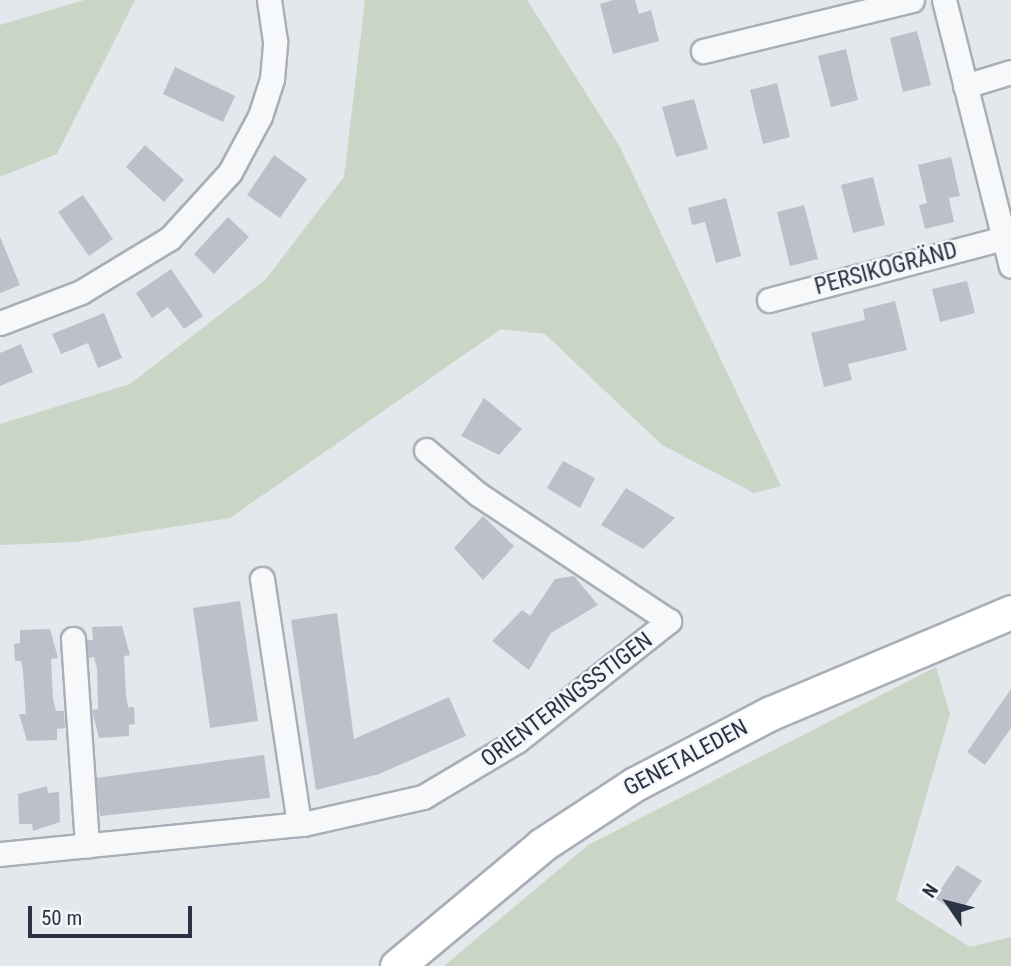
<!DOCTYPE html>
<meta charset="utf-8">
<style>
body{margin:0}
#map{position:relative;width:1011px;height:966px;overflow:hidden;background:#e4e7ec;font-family:"Roboto Condensed",sans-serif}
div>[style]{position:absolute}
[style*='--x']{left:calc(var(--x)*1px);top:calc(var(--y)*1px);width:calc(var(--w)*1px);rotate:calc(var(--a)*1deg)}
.green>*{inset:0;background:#c9d6c5}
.building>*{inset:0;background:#bbc0ca}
.roads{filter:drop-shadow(2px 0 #a9aeb7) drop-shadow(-2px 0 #a9aeb7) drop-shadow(0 2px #a9aeb7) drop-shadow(0 -2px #a9aeb7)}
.street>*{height:23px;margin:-11.5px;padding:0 11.5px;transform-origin:11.5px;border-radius:11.5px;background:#f7f8fa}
.secondary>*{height:33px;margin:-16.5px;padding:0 16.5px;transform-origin:16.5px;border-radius:16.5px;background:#fff}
span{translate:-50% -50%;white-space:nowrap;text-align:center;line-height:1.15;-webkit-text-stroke:5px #f4f6f9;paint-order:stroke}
.street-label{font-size:23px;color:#2b3445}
.north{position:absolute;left:913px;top:868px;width:70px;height:70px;-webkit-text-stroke:5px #f4f6f9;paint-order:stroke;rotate:305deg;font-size:19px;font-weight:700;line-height:28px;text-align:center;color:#2b3445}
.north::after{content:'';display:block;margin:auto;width:24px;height:32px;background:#2b3445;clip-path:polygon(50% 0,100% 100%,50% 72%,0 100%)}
.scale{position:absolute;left:28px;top:906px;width:164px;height:32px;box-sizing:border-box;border:4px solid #2b3445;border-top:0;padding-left:9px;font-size:21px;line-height:24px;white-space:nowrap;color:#2b3445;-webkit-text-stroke:5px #f4f6f9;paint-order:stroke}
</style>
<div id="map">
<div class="green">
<div style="clip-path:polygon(84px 0,135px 0,57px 154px,0 177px,0 25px)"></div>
<div style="clip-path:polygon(365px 0,527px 0,620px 147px,781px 486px,754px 493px,662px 445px,545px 334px,501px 329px,230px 518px,76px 542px,0 545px,0 424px,130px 384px,266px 279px,344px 177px)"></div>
<div style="clip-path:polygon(936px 667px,950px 714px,896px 900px,970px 947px,1011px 937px,1011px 966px,444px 966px,588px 845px)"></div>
</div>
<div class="building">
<div style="clip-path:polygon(613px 0,635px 0,639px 14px,651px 10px,659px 41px,613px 54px,600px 4px)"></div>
<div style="clip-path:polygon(917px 31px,931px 85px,903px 92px,890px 38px)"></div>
<div style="clip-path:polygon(846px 49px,858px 100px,831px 107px,818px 56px)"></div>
<div style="clip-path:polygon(175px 67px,235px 96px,223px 122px,163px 94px)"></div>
<div style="clip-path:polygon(777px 83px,790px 137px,763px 144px,750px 90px)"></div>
<div style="clip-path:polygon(694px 99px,708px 149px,676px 157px,662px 107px)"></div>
<div style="clip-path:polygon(145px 145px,184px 180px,164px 202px,126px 167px)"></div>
<div style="clip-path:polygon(274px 155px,307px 179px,280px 218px,247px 195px)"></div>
<div style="clip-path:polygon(951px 157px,960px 196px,949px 198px,954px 222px,925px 229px,919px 205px,927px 203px,918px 165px)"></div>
<div style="clip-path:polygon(873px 177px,885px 225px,853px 233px,841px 185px)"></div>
<div style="clip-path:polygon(83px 195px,113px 239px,89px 256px,58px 212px)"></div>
<div style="clip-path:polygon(726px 198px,741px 256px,716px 263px,705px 222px,692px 225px,688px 208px)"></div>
<div style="clip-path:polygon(804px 205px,818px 259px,790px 266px,777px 212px)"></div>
<div style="clip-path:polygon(228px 217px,249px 237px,214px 274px,194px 254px)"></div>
<div style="clip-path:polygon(0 237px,20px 285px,0 293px)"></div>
<div style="clip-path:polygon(171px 269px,203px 316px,184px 329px,168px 307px,152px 318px,136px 293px)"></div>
<div style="clip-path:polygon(967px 281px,975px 313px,940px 322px,932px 289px)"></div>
<div style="clip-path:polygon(895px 301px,907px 350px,848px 364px,852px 380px,824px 387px,811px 333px,865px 320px,863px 309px)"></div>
<div style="clip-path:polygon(104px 313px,122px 358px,98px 368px,88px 343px,61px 354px,52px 334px)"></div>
<div style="clip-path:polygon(21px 344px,33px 372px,0 386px,0 353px)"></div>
<div style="clip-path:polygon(484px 398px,522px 429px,499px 455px,461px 436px)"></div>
<div style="clip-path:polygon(563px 461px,595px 478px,580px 508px,547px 488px)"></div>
<div style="clip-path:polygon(626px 488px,675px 518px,643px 549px,601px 525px)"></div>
<div style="clip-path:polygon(483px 516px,514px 546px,483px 580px,454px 548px)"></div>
<div style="clip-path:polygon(574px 576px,598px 605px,551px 633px,529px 670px,492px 641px,522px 610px,530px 616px,555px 579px)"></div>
<div style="clip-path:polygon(240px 601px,258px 721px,210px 728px,193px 608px)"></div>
<div style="clip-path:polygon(337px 613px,354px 739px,449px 697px,466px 736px,379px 774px,316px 790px,291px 620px)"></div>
<div style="clip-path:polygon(122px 626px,130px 655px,124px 656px,126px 695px,128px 707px,134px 707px,135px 724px,129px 725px,129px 736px,99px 738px,92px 710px,98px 709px,97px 668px,94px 657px,88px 658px,87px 640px,93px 640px,92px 627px)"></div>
<div style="clip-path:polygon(50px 629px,58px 658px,51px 659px,53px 699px,56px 711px,64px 711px,65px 728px,57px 729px,57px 740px,27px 741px,19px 714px,26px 714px,23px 671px,21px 661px,15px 661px,14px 644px,20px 643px,20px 630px)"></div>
<div style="clip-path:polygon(1011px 689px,1011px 728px,985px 765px,967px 752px)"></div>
<div style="clip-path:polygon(264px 755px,270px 798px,100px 816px,96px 778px)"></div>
<div style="clip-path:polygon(47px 786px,48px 793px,59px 792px,60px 822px,33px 831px,32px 824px,19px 824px,18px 794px)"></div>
<div style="clip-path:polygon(957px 865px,982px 881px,959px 914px,935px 898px)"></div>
</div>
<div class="roads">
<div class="street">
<div style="--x:944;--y:0;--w:274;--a:75.9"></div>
<div style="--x:703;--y:51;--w:215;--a:-13.7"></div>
<div style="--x:965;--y:86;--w:48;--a:-16.9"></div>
<div style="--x:769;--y:300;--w:242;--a:-14.8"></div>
<div style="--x:0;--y:323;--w:87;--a:-20.9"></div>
<div style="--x:81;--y:292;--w:104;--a:-31.2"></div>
<div style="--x:170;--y:238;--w:89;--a:-47.7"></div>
<div style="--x:230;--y:172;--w:64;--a:-61.8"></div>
<div style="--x:260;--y:116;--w:39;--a:-72"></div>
<div style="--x:272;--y:79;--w:38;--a:-85"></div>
<div style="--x:275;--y:41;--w:41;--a:-98.3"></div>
<div style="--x:262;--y:579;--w:248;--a:81.4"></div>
<div style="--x:73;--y:639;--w:207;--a:86.1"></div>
<div style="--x:0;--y:854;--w:304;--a:-5.7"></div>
<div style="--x:303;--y:824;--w:123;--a:-12.7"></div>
<div style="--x:423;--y:797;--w:109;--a:-30.8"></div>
<div style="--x:517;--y:741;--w:194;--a:-38.3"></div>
<div style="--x:669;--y:621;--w:229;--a:-146.4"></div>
<div style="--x:478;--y:494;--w:68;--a:-139.8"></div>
</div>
<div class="secondary">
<div style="--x:397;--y:966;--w:189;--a:-39.8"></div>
<div style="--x:542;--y:845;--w:111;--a:-33.3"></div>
<div style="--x:635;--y:784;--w:153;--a:-27.6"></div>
<div style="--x:771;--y:713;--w:260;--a:-22.8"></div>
</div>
</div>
<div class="street-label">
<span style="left:886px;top:269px;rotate:-15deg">PERSIKOGRÄND</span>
<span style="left:567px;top:700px;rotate:-37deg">ORIENTERINGSSTIGEN</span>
<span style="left:686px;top:758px;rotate:-28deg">GENETALEDEN</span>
</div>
<div class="north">N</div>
<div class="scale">50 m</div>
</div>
